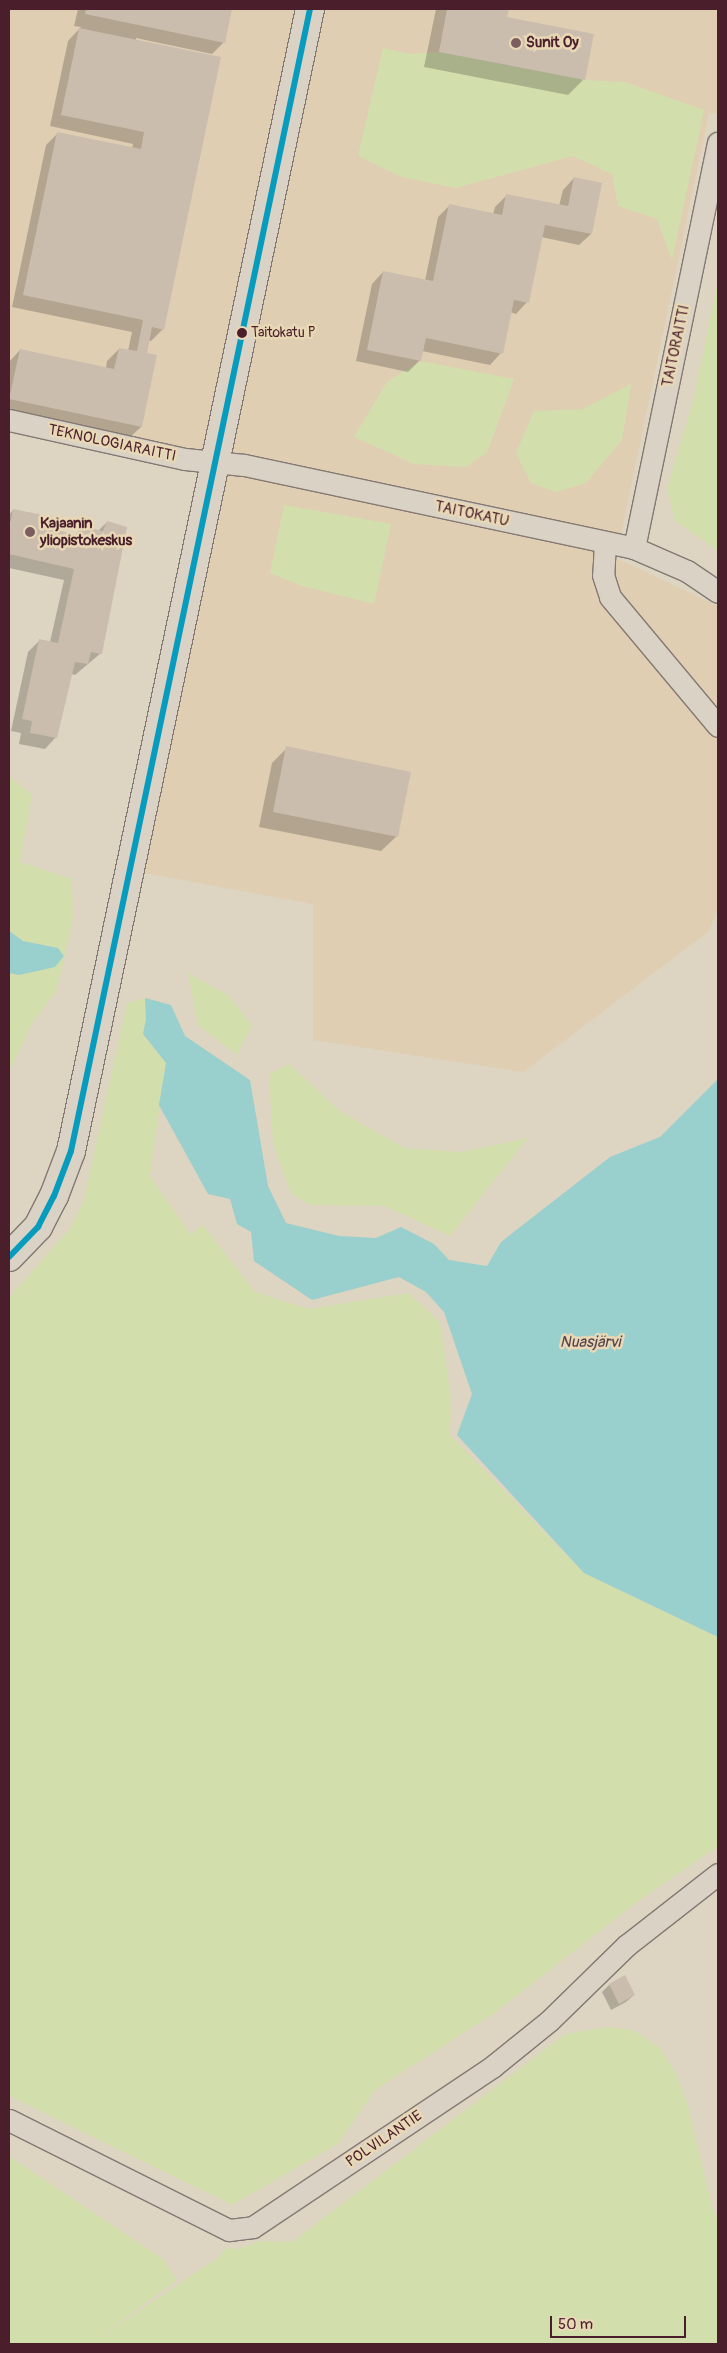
<!DOCTYPE html>
<meta charset="utf-8">
<style>
body{margin:0}
#map{position:relative;width:727px;height:2353px;overflow:hidden;background:#ddd4c1;font-family:Pangolin,sans-serif}
div>[style]{position:absolute}
[style*='--x']{left:calc(var(--x)*1px);top:calc(var(--y)*1px);width:calc(var(--w)*1px);rotate:calc(var(--a)*1deg)}
.built>*{inset:0;background:#e0ceb3}
.green>*{inset:0;background:#d3dead}
.water>*{inset:0;background:#99cfcd}
.shadow>*{inset:0;background:#0003}
.building>*{inset:0;background:#cabdae}
.roads{filter:drop-shadow(1px 0 #847872) drop-shadow(-1px 0 #847872) drop-shadow(0 1px #847872) drop-shadow(0 -1px #847872)}
.street>*{height:21px;margin:-10.5px;padding:0 10.5px;transform-origin:10.5px;border-radius:10.5px;background:#d9d2c5}
.secondary>*{height:28px;margin:-14px;padding:0 14px;transform-origin:14px;border-radius:14px;background:#d9d2c5}
.bus-1>*{height:6px;margin:-3px;padding:0 3px;transform-origin:3px;border-radius:3px;background:#079bbe}
.dots>*{width:14px;height:14px;translate:-50% -50%;box-sizing:border-box;border:2px solid #e9d8b5;border-radius:50%}
span{translate:-50% -50%;white-space:nowrap;text-align:center;line-height:1.15;-webkit-text-stroke:5px #e9d8b5;paint-order:stroke}
.bus-label{font-size:14px;color:#4a1f2b}
.left{translate:0 -50%;text-align:left}
.poi-label{font-size:15px;color:#4a1f2b;font-weight:700}
.street-label{font-size:15px;color:#4a1f2b}
.water-label{font-size:16px;color:#54424c;font-style:italic}
.frame{position:absolute;inset:0;border:10px solid #4a1f2b;pointer-events:none}
.scale{position:absolute;left:550px;top:2316px;width:136px;height:22px;box-sizing:border-box;border:2px solid #4a1f2b;border-top:0;padding-left:6px;font-size:15px;line-height:18px;white-space:nowrap;color:#4a1f2b;-webkit-text-stroke:4px #e9d8b5;paint-order:stroke}
</style>
<div id="map">
<div class="built">
<div style="clip-path:polygon(9px 9px,718px 9px,718px 114px,709px 113px,616px 558px,718px 606px,718px 910px,708px 932px,523px 1072px,313px 1040px,313px 904px,117px 868px,201px 472px,9px 425px)"></div>
</div>
<div class="green">
<div style="clip-path:polygon(383px 48px,409px 54px,439px 52px,585px 80px,625px 82px,704px 110px,672px 260px,657px 219px,618px 206px,612px 174px,573px 156px,456px 188px,402px 177px,358px 156px)"></div>
<div style="clip-path:polygon(718px 279px,718px 551px,675px 521px,667px 489px,694px 397px)"></div>
<div style="clip-path:polygon(421px 361px,514px 379px,487px 453px,465px 467px,414px 464px,354px 437px,387px 382px)"></div>
<div style="clip-path:polygon(631px 384px,622px 440px,586px 483px,556px 492px,531px 483px,516px 453px,534px 411px,583px 409px)"></div>
<div style="clip-path:polygon(284px 505px,391px 524px,374px 604px,302px 586px,270px 573px)"></div>
<div style="clip-path:polygon(9px 776px,32px 795px,20px 862px,72px 879px,73px 919px,57px 990px,31px 1025px,12px 1067px,9px 1066px,9px 973px,19px 975px,58px 948px,22px 941px,9px 931px)"></div>
<div style="clip-path:polygon(188px 973px,228px 995px,252px 1025px,237px 1055px,198px 1025px)"></div>
<div style="clip-path:polygon(145px 998px,146px 1019px,143px 1034px,166px 1063px,150px 1176px,191px 1235px,203px 1225px,255px 1292px,309px 1309px,408px 1293px,440px 1322px,451px 1398px,450px 1435px,584px 1573px,718px 1637px,718px 1846px,633px 1905px,496px 2012px,375px 2090px,338px 2144px,232px 2205px,9px 2096px,9px 1298px,71px 1227px,84px 1200px,127px 1003px)"></div>
<div style="clip-path:polygon(289px 1064px,341px 1112px,405px 1148px,462px 1152px,528px 1138px,450px 1236px,385px 1206px,310px 1205px,291px 1194px,273px 1143px,269px 1074px)"></div>
<div style="clip-path:polygon(606px 2027px,633px 2030px,660px 2048px,677px 2075px,688px 2106px,712px 2207px,718px 2220px,718px 2344px,9px 2344px,9px 2156px,163px 2259px,177px 2280px,97px 2339px,216px 2259px,227px 2248px,238px 2249px,261px 2241px,292px 2242px,565px 2034px)"></div>
</div>
<div class="water">
<div style="clip-path:polygon(9px 931px,23px 941px,58px 948px,64px 956px,55px 967px,19px 975px,9px 973px)"></div>
<div style="clip-path:polygon(145px 998px,171px 1005px,185px 1036px,250px 1080px,268px 1186px,286px 1223px,339px 1236px,376px 1238px,401px 1227px,434px 1244px,449px 1260px,487px 1266px,501px 1242px,610px 1157px,660px 1137px,718px 1079px,718px 1637px,584px 1573px,457px 1435px,472px 1394px,444px 1312px,426px 1292px,399px 1277px,312px 1300px,254px 1261px,251px 1232px,237px 1224px,230px 1199px,208px 1194px,159px 1105px,166px 1063px,143px 1034px,146px 1019px)"></div>
</div>
<div class="shadow">
<div style="clip-path:polygon(78px 9px,230px 9px,224px 42px,212px 54px,136px 38px,163px 329px,151px 341px,148px 340px,141px 427px,129px 438px,9px 413px,9px 362px,20px 350px,106px 368px,107px 361px,119px 349px,128px 351px,132px 332px,12px 307px,46px 145px,58px 133px,132px 149px,133px 144px,50px 126px,68px 41px,81px 27px,74px 26px)"></div>
<div style="clip-path:polygon(436px 9px,508px 9px,506px 18px,583px 80px,568px 95px,424px 67px)"></div>
<div style="clip-path:polygon(574px 178px,591px 234px,579px 245px,541px 237px,527px 302px,516px 314px,510px 312px,501px 353px,490px 365px,422px 351px,420px 360px,408px 372px,356px 361px,372px 284px,383px 272px,425px 281px,438px 217px,450px 205px,493px 214px,495px 207px,507px 195px,559px 206px,563px 190px)"></div>
<div style="clip-path:polygon(13px 510px,48px 529px,74px 536px,82px 528px,98px 531px,107px 522px,101px 653px,75px 675px,71px 674px,56px 737px,45px 749px,19px 744px,21px 733px,11px 731px,28px 652px,40px 640px,50px 642px,64px 580px,9px 568px,9px 515px)"></div>
<div style="clip-path:polygon(287px 748px,397px 836px,381px 851px,259px 827px,272px 763px)"></div>
<div style="clip-path:polygon(609px 1985px,634px 1995px,626px 2002px,611px 2010px,602px 1992px)"></div>
</div>
<div class="building">
<div style="clip-path:polygon(86px 9px,232px 9px,225px 43px,85px 14px)"></div>
<div style="clip-path:polygon(447px 9px,509px 9px,507px 17px,594px 34px,585px 80px,439px 52px)"></div>
<div style="clip-path:polygon(79px 28px,221px 57px,164px 330px,152px 327px,147px 353px,157px 355px,142px 427px,9px 399px,20px 349px,114px 369px,119px 348px,137px 351px,143px 320px,23px 295px,57px 132px,141px 149px,144px 132px,61px 115px)"></div>
<div style="clip-path:polygon(574px 177px,602px 183px,592px 234px,545px 225px,529px 303px,514px 300px,503px 354px,426px 338px,421px 361px,367px 350px,383px 271px,433px 281px,449px 204px,502px 215px,506px 194px,568px 206px)"></div>
<div style="clip-path:polygon(13px 509px,53px 517px,50px 528px,80px 536px,82px 526px,103px 531px,107px 521px,127px 527px,102px 654px,91px 652px,88px 664px,75px 662px,57px 738px,30px 733px,32px 721px,22px 719px,39px 639px,58px 643px,74px 569px,9px 554px,9px 521px,11px 521px)"></div>
<div style="clip-path:polygon(286px 746px,411px 772px,398px 837px,273px 812px)"></div>
<div style="clip-path:polygon(625px 1975px,635px 1995px,619px 2004px,609px 1984px)"></div>
</div>
<div class="roads">
<div class="street">
<div style="--x:9;--y:420;--w:180;--a:12.5"></div>
<div style="--x:185;--y:459;--w:59;--a:5.8"></div>
<div style="--x:244;--y:465;--w:399;--a:12"></div>
<div style="--x:634;--y:548;--w:58;--a:23.5"></div>
<div style="--x:687;--y:571;--w:37;--a:34"></div>
<div style="--x:605;--y:542;--w:33;--a:93"></div>
<div style="--x:603;--y:575;--w:23;--a:72"></div>
<div style="--x:610;--y:597;--w:168;--a:50.1"></div>
<div style="--x:634;--y:548;--w:414;--a:-78.3"></div>
<div style="--x:9;--y:2120;--w:246;--a:26.6"></div>
<div style="--x:229;--y:2230;--w:24;--a:-7"></div>
<div style="--x:253;--y:2227;--w:288;--a:-33.8"></div>
<div style="--x:492;--y:2067;--w:73;--a:-38.9"></div>
<div style="--x:549;--y:2021;--w:109;--a:-44.3"></div>
<div style="--x:627;--y:1945;--w:115;--a:-38"></div>
</div>
<div class="secondary">
<div style="--x:9;--y:1257;--w:42;--a:-46"></div>
<div style="--x:38;--y:1227;--w:35;--a:-63"></div>
<div style="--x:54;--y:1196;--w:48;--a:-69.3"></div>
<div style="--x:71;--y:1151;--w:1167;--a:-78.18"></div>
</div>
</div>
<div class="bus-1">
<div style="--x:9;--y:1257;--w:42;--a:-46"></div>
<div style="--x:38;--y:1227;--w:35;--a:-63"></div>
<div style="--x:54;--y:1196;--w:48;--a:-69.3"></div>
<div style="--x:71;--y:1151;--w:1167;--a:-78.18"></div>
</div>
<div class="dots">
<div style="left:516px;top:43px;background:#7d5e60"></div>
<div style="left:242px;top:333px;background:#4a1f2b"></div>
<div style="left:30px;top:532px;background:#7d5e60"></div>
</div>
<div class="bus-label">
<span class="left" style="left:251px;top:333px">Taitokatu P</span>
</div>
<div class="poi-label">
<span class="left" style="left:526px;top:43px">Sunit Oy</span>
<span class="left" style="left:40px;top:532px">Kajaanin<br>yliopistokeskus</span>
</div>
<div class="street-label">
<span style="left:676px;top:346px;rotate:-78deg">TAITORAITTI</span>
<span style="left:112px;top:443px;rotate:12deg">TEKNOLOGIARAITTI</span>
<span style="left:472px;top:514px;rotate:12deg">TAITOKATU</span>
<span style="left:384px;top:2139px;rotate:-34deg">POLVILANTIE</span>
</div>
<div class="water-label">
<span style="left:590px;top:1342px">Nuasjärvi</span>
</div>
<div class="frame"></div>
<div class="scale">50 m</div>
</div>
